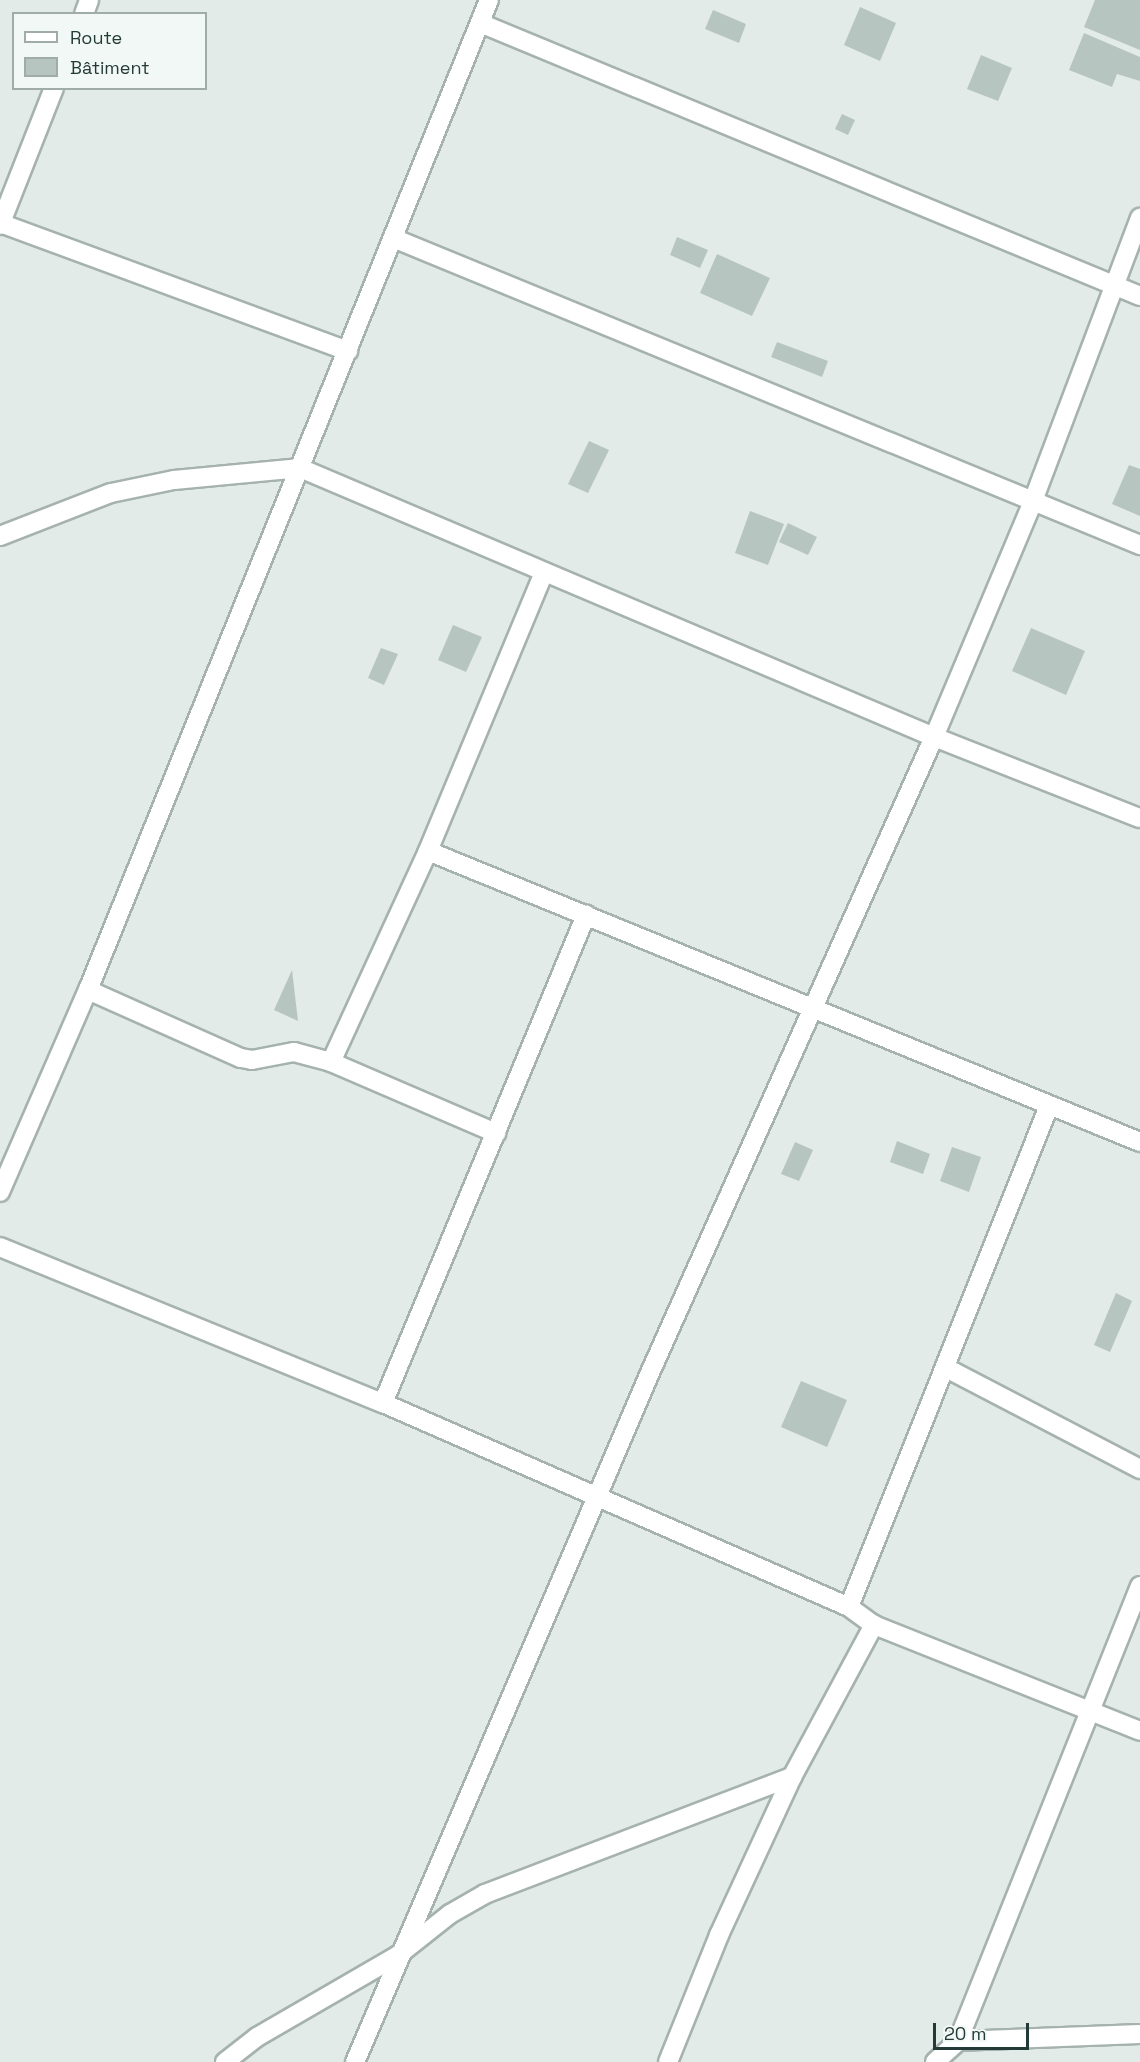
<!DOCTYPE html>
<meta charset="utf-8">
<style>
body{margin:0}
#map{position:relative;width:1140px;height:2062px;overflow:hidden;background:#e2ebe7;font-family:"Space Grotesk",sans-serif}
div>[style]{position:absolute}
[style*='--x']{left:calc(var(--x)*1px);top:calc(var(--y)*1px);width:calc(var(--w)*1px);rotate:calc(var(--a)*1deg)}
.building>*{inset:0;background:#b7c5c0}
.roads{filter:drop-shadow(2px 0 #a5b2ae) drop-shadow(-2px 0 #a5b2ae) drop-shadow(0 2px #a5b2ae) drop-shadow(0 -2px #a5b2ae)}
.street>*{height:18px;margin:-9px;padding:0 9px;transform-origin:9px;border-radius:9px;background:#fff}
span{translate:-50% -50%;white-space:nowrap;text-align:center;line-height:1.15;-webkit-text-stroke:6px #f2f8f5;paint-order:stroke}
.legend{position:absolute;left:12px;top:12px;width:195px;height:78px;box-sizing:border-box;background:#f2f8f5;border:2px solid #9faca9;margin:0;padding:8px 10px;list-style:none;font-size:18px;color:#233a36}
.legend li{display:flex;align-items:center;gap:12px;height:30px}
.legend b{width:30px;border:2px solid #9faca9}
.scale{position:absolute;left:933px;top:2023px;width:96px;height:27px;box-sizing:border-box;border:3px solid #233a36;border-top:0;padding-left:8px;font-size:18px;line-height:21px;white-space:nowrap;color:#233a36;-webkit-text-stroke:4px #f2f8f5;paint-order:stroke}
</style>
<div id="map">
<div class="building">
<div style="clip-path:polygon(1095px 0,1140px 0,1140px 50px,1084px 27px)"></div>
<div style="clip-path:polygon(860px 7px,896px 23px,880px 61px,844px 45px)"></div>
<div style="clip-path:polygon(713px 10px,746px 24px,739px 43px,705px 29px)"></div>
<div style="clip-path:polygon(1084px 33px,1140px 57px,1140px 81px,1117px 74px,1112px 87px,1069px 70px)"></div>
<div style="clip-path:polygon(981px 55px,1012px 68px,998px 101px,967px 89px)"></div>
<div style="clip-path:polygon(842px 114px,855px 120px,848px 135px,835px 129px)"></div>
<div style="clip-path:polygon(677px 237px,708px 250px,700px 268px,670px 255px)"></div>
<div style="clip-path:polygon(717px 254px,770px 278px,752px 316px,700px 293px)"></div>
<div style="clip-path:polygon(777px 342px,828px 361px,822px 377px,771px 357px)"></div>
<div style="clip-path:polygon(589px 441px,609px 450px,588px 493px,568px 484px)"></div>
<div style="clip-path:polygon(1129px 465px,1140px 469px,1140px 516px,1112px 504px)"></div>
<div style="clip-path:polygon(750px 511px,784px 524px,768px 565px,735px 553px)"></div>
<div style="clip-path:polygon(788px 523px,817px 537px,808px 555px,779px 542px)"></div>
<div style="clip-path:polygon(453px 625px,482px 637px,466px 672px,438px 660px)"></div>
<div style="clip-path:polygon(1031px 628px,1085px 651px,1066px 695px,1012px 671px)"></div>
<div style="clip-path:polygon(381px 648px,398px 654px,384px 685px,368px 678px)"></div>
<div style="clip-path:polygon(292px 970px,298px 1021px,274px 1010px)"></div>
<div style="clip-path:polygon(897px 1141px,930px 1154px,923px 1174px,890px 1162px)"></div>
<div style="clip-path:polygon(795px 1142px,813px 1150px,799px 1181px,781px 1174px)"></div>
<div style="clip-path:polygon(952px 1147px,981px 1157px,969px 1192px,940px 1181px)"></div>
<div style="clip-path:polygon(1116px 1293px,1132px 1301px,1110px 1352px,1094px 1345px)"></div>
<div style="clip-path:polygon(801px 1381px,847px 1400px,827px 1447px,781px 1427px)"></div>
</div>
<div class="roads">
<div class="street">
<div style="--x:84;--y:14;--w:15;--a:-70"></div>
<div style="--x:480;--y:23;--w:714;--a:22.47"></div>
<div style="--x:0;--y:223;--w:371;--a:20.2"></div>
<div style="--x:0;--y:225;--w:147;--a:-68.5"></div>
<div style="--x:393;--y:238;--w:808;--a:22.34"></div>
<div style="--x:0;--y:536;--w:119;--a:-21.2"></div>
<div style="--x:111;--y:493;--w:64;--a:-11.7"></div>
<div style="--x:174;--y:480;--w:127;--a:-5.4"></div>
<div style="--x:300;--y:468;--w:689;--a:22.99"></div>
<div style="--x:934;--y:737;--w:256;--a:-67.2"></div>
<div style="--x:1033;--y:501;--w:303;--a:-69.3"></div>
<div style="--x:428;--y:851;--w:769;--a:22.23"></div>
<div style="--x:88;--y:990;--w:167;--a:24"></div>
<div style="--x:241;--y:1058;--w:11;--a:10"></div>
<div style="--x:252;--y:1060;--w:43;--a:-10.8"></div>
<div style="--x:294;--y:1052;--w:38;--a:15"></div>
<div style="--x:331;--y:1062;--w:180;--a:23.3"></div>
<div style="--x:331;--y:1062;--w:232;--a:-65.3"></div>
<div style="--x:428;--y:851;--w:302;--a:-67.4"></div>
<div style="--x:0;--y:1192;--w:220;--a:-66.5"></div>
<div style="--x:88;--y:990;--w:1068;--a:-67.95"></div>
<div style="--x:0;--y:1247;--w:414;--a:22.2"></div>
<div style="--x:383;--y:1403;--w:509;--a:23.64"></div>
<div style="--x:849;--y:1607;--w:31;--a:36"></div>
<div style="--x:874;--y:1625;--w:286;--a:21.7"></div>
<div style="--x:946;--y:1368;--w:219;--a:27.5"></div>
<div style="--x:383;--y:1403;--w:529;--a:-67.41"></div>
<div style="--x:849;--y:1607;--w:539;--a:-68.24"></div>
<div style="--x:958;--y:2041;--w:182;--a:-2.2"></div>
<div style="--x:225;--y:2062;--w:41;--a:-38"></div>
<div style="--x:257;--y:2037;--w:162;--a:-30.1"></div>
<div style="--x:397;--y:1956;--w:68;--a:-38.4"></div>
<div style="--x:450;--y:1914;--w:40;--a:-29.7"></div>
<div style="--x:485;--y:1894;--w:329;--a:-20.9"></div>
<div style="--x:355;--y:2062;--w:747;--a:-66.83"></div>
<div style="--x:649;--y:1375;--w:699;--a:-65.93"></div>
<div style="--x:934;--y:737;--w:221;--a:21.5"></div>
<div style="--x:668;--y:2062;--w:137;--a:-68.1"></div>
<div style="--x:719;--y:1935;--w:174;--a:-65.2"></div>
<div style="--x:792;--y:1777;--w:173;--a:-61.7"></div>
<div style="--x:935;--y:2062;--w:31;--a:-42"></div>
<div style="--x:958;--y:2041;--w:490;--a:-68.2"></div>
</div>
</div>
<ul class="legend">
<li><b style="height:8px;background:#fff"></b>Route</li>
<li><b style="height:16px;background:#b7c5c0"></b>Bâtiment</li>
</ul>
<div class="scale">20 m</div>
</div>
